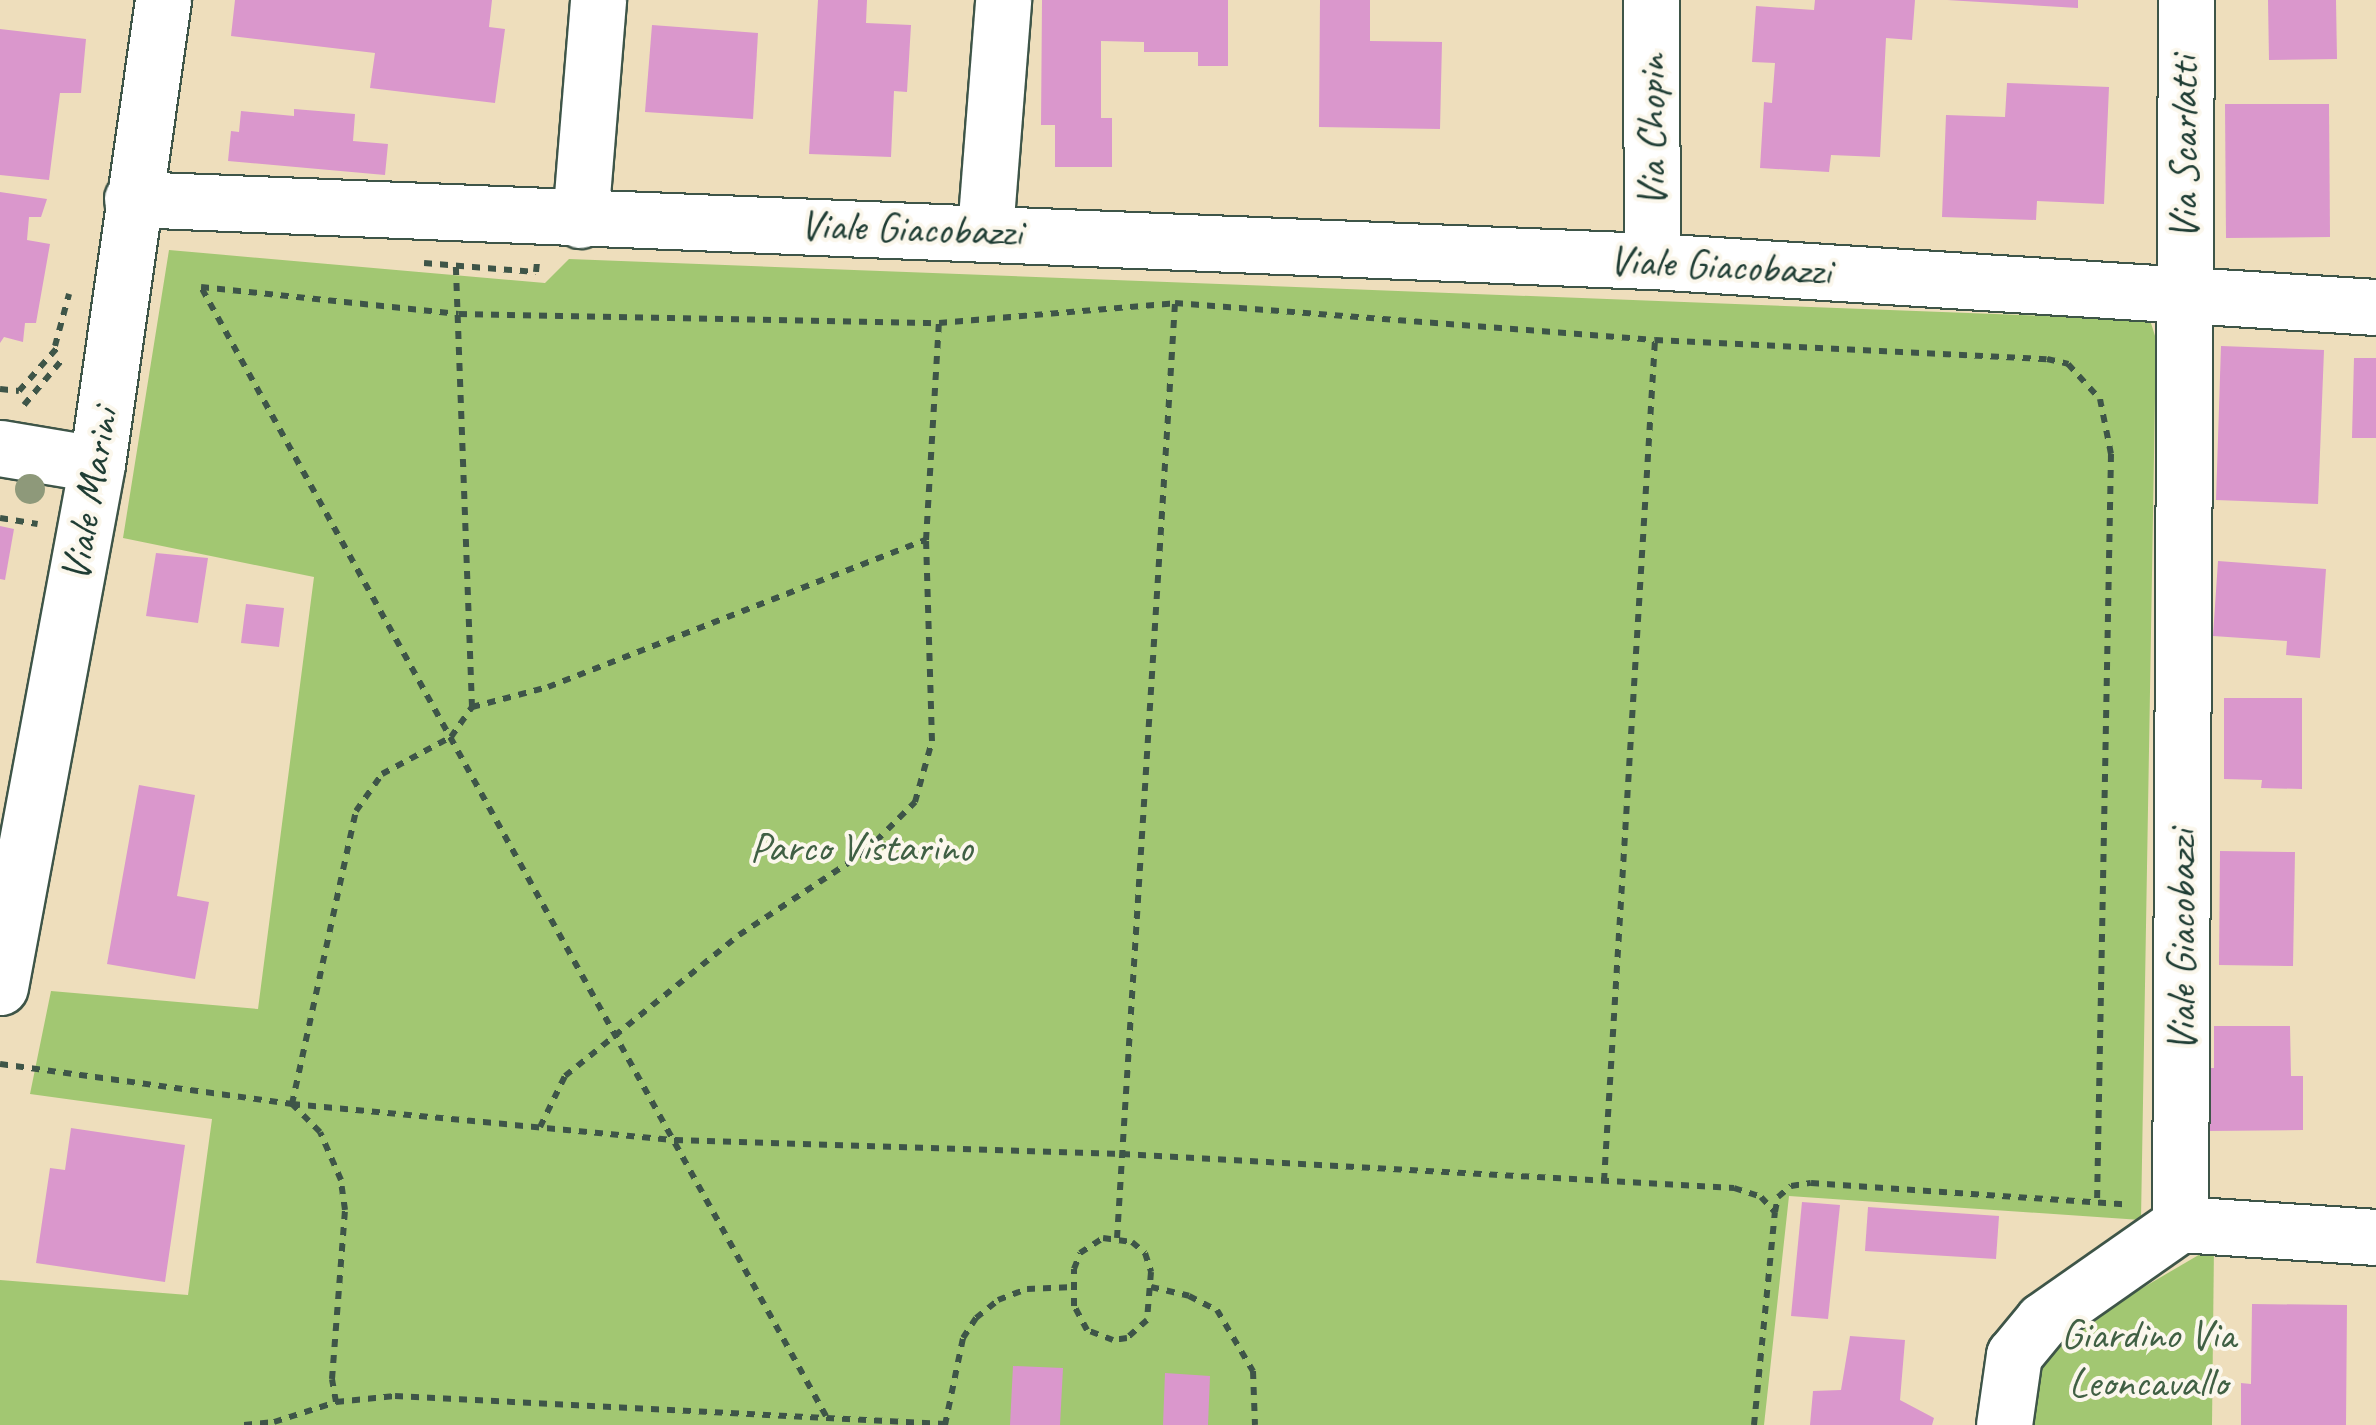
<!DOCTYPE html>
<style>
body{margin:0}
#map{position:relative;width:2376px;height:1425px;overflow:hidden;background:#eedebc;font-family:Caveat,sans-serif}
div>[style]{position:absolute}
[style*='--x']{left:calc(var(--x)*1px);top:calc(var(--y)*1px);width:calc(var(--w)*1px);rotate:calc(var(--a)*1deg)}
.green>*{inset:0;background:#a2c772}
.building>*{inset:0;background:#da97cc}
.path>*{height:6px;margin-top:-3px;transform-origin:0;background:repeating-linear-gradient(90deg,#3e5548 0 8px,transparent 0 16px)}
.roads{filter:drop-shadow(2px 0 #3e5548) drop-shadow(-2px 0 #3e5548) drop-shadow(0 2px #3e5548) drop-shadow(0 -2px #3e5548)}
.minor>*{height:55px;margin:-27.5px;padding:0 27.5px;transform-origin:27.5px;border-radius:27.5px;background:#fff}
.trees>*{width:30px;height:30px;margin:-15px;border-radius:50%;background:#8e997a}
span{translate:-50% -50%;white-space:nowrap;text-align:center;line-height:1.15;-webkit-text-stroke:8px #fbf7ec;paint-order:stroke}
.street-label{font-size:42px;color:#1f3d34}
.park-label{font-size:42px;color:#406044}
</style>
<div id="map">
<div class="green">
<div style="clip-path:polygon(169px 250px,545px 283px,569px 259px,2150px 320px,2156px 339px,2141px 1220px,1789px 1196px,1764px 1425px,0 1425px,0 1280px,188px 1295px,212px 1119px,30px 1094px,51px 991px,258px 1009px,314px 577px,123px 538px)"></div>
<div style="clip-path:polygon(2214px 1246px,2212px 1425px,2033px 1425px,2037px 1379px,2057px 1338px)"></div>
</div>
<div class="building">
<div style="clip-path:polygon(235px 0,492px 0,489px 27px,505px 29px,495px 103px,370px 88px,375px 53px,231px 36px)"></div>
<div style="clip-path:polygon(818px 0,867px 0,866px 23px,911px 25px,907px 92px,894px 91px,891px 157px,809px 154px)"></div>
<div style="clip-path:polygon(1042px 0,1228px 0,1228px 66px,1198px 66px,1198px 52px,1144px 52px,1144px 42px,1101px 41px,1101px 118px,1112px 118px,1112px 167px,1055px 167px,1055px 125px,1041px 125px)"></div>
<div style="clip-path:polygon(1320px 0,1370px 0,1370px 41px,1442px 42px,1440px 129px,1319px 127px)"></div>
<div style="clip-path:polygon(1815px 0,1915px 0,1912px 40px,1886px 38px,1880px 157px,1831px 155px,1829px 172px,1760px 168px,1764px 102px,1772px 103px,1775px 63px,1752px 62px,1756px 6px,1814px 10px)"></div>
<div style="clip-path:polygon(1947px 0,2078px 0,2078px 8px)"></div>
<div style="clip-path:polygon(2268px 0,2336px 0,2337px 59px,2269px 60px)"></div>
<div style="clip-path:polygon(652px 25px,758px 33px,753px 119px,645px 112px)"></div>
<div style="clip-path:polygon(0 29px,86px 39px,81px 93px,60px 93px,49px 180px,0 175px)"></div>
<div style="clip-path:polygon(2007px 83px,2109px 87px,2104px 204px,2037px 201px,2036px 220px,1942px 217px,1946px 115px,2005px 117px)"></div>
<div style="clip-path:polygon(2225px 104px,2329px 104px,2330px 237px,2226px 238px)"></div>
<div style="clip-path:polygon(294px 109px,355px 114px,353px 141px,388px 144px,385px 175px,228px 161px,231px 131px,239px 132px,241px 111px,294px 116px)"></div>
<div style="clip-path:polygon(0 192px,47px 199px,41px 217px,29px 217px,27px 240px,50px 244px,36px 323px,25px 323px,23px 342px,4px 337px,0 343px)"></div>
<div style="clip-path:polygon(2221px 346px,2324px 350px,2318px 504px,2216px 500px)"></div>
<div style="clip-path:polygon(2354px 358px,2376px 358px,2376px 438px,2352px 438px)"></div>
<div style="clip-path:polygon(0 526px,14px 529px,5px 580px,0 579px)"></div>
<div style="clip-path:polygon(156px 553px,208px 558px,198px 623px,146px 616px)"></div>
<div style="clip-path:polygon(2218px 561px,2326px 569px,2320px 658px,2286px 655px,2287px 641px,2213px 636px)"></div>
<div style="clip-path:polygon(246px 604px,284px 608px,279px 647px,241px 643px)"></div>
<div style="clip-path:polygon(2224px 698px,2302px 698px,2302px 789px,2261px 788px,2262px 780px,2224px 779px)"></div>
<div style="clip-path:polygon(139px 785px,195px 795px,177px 896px,209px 902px,195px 979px,107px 964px)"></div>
<div style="clip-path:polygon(2220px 851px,2295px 852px,2293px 966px,2219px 965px)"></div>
<div style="clip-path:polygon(2214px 1026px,2290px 1026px,2291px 1076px,2303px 1076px,2303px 1130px,2207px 1131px,2207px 1068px,2214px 1068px)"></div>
<div style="clip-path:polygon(71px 1128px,185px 1145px,165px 1282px,36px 1263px,50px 1168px,65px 1170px)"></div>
<div style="clip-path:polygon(1802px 1202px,1840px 1205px,1828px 1319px,1791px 1316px)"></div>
<div style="clip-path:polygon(1868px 1207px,1999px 1216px,1996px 1259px,1865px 1251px)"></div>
<div style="clip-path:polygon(2252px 1304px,2347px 1305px,2346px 1425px,2241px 1425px,2241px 1383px,2251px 1384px)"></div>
<div style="clip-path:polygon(1850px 1336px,1905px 1340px,1900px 1400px,1934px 1418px,1932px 1425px,1810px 1425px,1813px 1391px,1841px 1390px)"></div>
<div style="clip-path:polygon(1013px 1366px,1063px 1368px,1060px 1425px,1010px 1425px)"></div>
<div style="clip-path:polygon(1165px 1373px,1210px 1376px,1208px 1425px,1163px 1425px)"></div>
</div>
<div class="path">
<div style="--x:424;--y:263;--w:112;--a:4.6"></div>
<div style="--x:536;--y:272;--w:10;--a:-84"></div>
<div style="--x:55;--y:346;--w:54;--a:-74.9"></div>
<div style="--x:0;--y:389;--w:19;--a:6"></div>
<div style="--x:19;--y:391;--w:57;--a:-48.5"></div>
<div style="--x:24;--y:405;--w:57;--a:-49.9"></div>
<div style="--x:0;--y:518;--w:38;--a:9"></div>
<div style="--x:472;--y:707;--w:79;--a:-14.7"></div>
<div style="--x:548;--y:687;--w:406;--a:-21.3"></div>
<div style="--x:0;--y:1064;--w:295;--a:7.8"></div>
<div style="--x:292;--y:1104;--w:385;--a:5.4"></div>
<div style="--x:675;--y:1140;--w:447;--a:1.8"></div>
<div style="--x:1122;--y:1154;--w:613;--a:3.18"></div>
<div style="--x:1734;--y:1188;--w:28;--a:18"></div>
<div style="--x:1761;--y:1197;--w:21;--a:47"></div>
<div style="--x:540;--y:1127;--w:57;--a:-63.9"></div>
<div style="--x:565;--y:1076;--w:224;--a:-39"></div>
<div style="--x:739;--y:935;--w:151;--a:-33.4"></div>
<div style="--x:865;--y:852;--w:71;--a:-45"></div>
<div style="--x:915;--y:802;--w:63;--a:-74.4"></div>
<div style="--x:932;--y:741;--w:201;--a:-91.7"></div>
<div style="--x:926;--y:540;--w:217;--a:-86.6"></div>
<div style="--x:1604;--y:1181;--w:843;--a:-86.53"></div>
<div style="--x:1103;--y:1238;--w:29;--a:8"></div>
<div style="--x:1132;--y:1242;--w:17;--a:40"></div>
<div style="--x:1145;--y:1253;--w:20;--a:72"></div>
<div style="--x:1151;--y:1272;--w:48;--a:94.8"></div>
<div style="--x:1147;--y:1320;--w:27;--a:138"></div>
<div style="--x:1127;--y:1338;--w:14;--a:172"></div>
<div style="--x:1113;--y:1340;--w:28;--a:-159"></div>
<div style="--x:1087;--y:1330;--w:27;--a:-118"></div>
<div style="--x:1074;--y:1306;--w:37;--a:-90"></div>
<div style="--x:1074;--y:1269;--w:17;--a:-69"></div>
<div style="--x:1080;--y:1253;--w:27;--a:-33"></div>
<div style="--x:1117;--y:1238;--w:937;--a:-86.45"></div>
<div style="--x:1151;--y:1287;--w:39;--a:13"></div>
<div style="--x:1189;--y:1296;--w:31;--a:27"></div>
<div style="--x:1217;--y:1310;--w:71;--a:59.5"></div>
<div style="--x:1253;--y:1371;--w:54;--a:87.9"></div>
<div style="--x:336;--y:1402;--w:23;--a:-100"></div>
<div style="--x:332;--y:1379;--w:169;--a:-85.6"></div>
<div style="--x:345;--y:1210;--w:30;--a:-98"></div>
<div style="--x:341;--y:1180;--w:52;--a:-113.6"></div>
<div style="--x:320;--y:1132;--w:40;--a:-135"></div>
<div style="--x:292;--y:1104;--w:300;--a:-77.7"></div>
<div style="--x:356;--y:811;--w:45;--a:-54.9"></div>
<div style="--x:382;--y:774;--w:78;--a:-28.2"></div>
<div style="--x:451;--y:737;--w:37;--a:-55"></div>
<div style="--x:472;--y:707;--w:441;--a:-92.1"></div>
<div style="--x:826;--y:1416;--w:1290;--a:-118.97"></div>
<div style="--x:201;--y:287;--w:259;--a:6"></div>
<div style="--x:459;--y:314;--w:480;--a:1.1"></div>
<div style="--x:939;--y:323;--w:237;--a:-4.8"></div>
<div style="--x:1175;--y:303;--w:481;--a:4.4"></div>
<div style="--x:1655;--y:340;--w:392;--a:2.8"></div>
<div style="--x:2047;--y:359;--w:22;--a:13"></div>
<div style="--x:2068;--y:364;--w:47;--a:47.6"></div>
<div style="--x:2100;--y:399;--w:56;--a:78.7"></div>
<div style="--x:2111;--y:454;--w:748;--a:91.07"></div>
<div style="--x:244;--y:1425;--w:30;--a:-6"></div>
<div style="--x:274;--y:1422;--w:65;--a:-17.9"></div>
<div style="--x:336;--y:1402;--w:59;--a:-5.8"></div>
<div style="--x:395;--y:1396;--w:551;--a:2.91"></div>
<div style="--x:945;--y:1425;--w:89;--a:-78.3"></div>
<div style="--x:963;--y:1338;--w:24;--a:-57"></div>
<div style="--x:976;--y:1318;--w:28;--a:-39"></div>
<div style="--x:998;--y:1300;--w:31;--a:-21"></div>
<div style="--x:1027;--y:1289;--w:47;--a:-2.4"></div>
<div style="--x:1754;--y:1425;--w:214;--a:-84.4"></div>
<div style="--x:1775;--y:1212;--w:15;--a:-79"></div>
<div style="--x:1778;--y:1197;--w:17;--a:-40"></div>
<div style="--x:1791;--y:1186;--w:20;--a:-9"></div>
<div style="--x:1811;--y:1183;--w:313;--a:3.9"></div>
</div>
<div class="roads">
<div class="minor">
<div style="--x:1651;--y:0;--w:261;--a:89.8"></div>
<div style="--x:2186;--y:0;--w:1224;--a:90.28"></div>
<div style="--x:2180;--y:1224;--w:196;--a:3.8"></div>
<div style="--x:132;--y:199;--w:1521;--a:2.34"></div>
<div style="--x:1652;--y:261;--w:725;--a:3.64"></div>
<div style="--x:580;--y:220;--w:221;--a:-85.3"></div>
<div style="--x:985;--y:231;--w:232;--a:-85.5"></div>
<div style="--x:0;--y:448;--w:98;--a:9.4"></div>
<div style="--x:0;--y:987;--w:532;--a:-79.49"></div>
<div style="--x:97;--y:464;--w:469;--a:-81.9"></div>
<div style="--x:2004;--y:1425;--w:71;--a:-81.9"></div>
<div style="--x:2014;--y:1355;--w:45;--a:-50.4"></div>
<div style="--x:2043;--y:1320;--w:167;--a:-35"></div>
</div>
</div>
<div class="trees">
<div style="left:30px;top:489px"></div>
</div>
<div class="street-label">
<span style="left:1652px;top:131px;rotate:-90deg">Via Chopin</span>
<span style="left:2184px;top:148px;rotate:-90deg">Via Scarlatti</span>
<span style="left:911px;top:229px;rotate:2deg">Viale Giacobazzi</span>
<span style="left:1720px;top:266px;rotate:3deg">Viale Giacobazzi</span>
<span style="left:90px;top:495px;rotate:-80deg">Viale Marini</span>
<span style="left:2182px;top:941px;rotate:-90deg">Viale Giacobazzi</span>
</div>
<div class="park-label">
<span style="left:861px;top:848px">Parco Vistarino</span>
<span style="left:2148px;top:1359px">Giardino Via<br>Leoncavallo</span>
</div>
</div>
